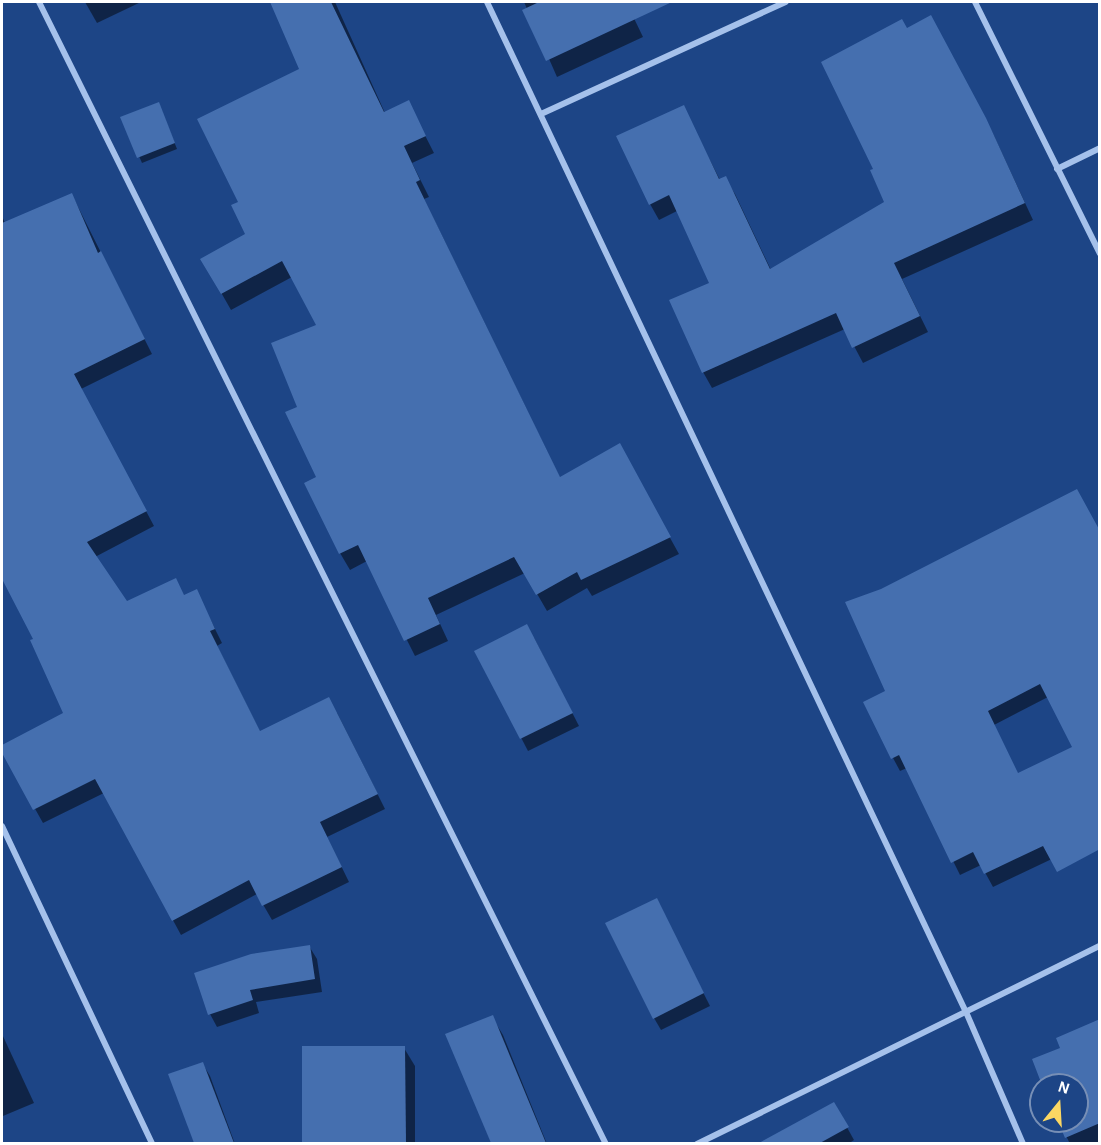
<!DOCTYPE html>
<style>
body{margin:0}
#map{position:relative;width:1101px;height:1145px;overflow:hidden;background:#1d4586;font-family:"Alegreya Sans",sans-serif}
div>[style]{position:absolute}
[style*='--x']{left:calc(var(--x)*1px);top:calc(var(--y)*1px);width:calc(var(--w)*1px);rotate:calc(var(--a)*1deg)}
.shadow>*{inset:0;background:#0007}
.building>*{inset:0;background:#456faf}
.minor>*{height:6px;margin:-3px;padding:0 3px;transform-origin:3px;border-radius:3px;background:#a5c1eb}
span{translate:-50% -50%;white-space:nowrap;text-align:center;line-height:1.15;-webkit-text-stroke:4.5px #1d4586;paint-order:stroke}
.frame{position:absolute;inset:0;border:3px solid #fff;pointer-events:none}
.north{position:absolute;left:1029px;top:1073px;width:60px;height:60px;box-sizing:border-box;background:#1d4586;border:2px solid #778fb6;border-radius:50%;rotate:18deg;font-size:16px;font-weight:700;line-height:24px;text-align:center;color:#fff}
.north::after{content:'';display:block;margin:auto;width:21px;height:27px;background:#fbd763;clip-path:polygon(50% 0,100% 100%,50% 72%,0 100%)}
</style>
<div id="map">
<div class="shadow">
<div style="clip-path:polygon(85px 2px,141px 2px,97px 23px)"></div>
<div style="clip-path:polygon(271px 2px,335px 2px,385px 113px,408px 102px,434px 153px,412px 163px,429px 197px,424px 199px,560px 478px,628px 462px,679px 554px,592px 596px,587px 588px,547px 611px,525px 573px,436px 615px,448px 641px,415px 656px,367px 561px,350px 570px,340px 553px,299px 407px,318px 326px,292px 277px,231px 310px,202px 259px,247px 235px,240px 202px,301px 69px)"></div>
<div style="clip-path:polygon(524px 2px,646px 2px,630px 10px,643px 37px,557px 77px)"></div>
<div style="clip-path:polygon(906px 30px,939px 33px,994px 136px,1033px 220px,902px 279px,928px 332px,863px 363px,845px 329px,712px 388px,703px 372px,711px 284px,677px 211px,659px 220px,650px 204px,683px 107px,720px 180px,725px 178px,735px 194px,771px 270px,886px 202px,875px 170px)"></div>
<div style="clip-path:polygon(161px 109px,177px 149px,142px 163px,122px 117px)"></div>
<div style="clip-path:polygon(72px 195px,152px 354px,81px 389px,154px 526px,95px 557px,126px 603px,184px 596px,196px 591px,222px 643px,217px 646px,260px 732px,337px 713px,385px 809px,327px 837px,349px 882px,272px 920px,257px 894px,181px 935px,104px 793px,43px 823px,2px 750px,65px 713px,35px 640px,2px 575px,2px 216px,5px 223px)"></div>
<div style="clip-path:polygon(evenodd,1100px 533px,1075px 848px,993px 887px,981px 865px,960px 875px,907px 768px,900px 771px,893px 758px,887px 692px,1100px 533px,1048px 697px,1074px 747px,1018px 775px,994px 725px,1048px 697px)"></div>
<div style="clip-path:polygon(534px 638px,579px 726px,528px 751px,476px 651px)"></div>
<div style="clip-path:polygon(663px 913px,710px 1006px,661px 1030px,654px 1018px)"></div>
<div style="clip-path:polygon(309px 946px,317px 959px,322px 992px,256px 1002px,259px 1013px,217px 1027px,210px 1014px)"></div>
<div style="clip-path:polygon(492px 1017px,503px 1035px,547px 1144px,492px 1144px,447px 1035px)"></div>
<div style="clip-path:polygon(2px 1034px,34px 1103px,3px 1116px,2px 1114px)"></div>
<div style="clip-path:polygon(1100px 1035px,1100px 1144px,1070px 1144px,1059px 1121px,1077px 1121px,1077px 1085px,1044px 1085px)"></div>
<div style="clip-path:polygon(303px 1047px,404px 1048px,415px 1066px,415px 1144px,303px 1144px)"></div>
<div style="clip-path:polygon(202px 1063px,210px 1076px,235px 1144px,196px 1144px,170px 1075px)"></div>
<div style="clip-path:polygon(834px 1104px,854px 1140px,848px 1144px,785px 1144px,779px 1134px)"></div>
</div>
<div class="building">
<div style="clip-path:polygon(270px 2px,331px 2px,384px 112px,409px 100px,426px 136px,404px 146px,420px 180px,416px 182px,560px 477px,620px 443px,671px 537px,581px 580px,577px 572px,536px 595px,514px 557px,428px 598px,440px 624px,404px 641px,358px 545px,339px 554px,304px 483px,316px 477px,285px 412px,297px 407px,271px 343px,316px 325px,282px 261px,221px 294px,200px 259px,245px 234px,231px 205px,238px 202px,197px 119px,299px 69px)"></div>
<div style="clip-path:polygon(539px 2px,672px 2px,546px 61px,522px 10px)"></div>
<div style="clip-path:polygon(931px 15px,986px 118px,1025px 203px,894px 263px,920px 316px,852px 348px,836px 313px,702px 373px,669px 300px,709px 283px,669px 195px,649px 205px,616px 136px,684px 105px,719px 179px,726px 176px,770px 269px,884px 202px,870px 170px,873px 169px,821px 62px,902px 19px,907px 28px)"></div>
<div style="clip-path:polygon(159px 102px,175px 143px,137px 158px,120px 117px)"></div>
<div style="clip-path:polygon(72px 193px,98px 253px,101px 251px,145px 339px,74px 374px,147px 511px,87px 542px,127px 601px,176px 578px,184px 595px,197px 589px,215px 629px,210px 631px,260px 731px,329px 697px,378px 794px,320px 822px,342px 867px,262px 906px,249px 880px,172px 921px,95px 779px,33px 810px,2px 753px,2px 745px,63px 713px,30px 640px,33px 639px,2px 579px,2px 223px)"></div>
<div style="clip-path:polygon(evenodd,1077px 489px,1100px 531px,1100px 849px,1057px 872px,1043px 846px,984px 874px,973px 852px,951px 863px,899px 755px,891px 759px,863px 702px,885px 691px,845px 602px,881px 589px,1077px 489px,1040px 684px,1072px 747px,1018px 773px,988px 711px,1040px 684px)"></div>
<div style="clip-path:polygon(527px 624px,573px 713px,520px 739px,474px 651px)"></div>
<div style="clip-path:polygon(657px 898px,704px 993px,653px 1019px,605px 923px)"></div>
<div style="clip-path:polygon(310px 945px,315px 979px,250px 990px,253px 1000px,208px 1015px,194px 973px,251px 954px)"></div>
<div style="clip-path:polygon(493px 1015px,546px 1143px,491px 1143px,445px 1034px)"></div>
<div style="clip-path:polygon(1100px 1019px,1100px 1123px,1065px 1138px,1058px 1121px,1077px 1121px,1077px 1085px,1042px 1085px,1032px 1059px,1060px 1048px,1056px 1038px)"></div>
<div style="clip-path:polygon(302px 1046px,405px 1046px,406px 1143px,302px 1143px)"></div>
<div style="clip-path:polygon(203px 1062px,234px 1143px,194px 1143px,168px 1074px)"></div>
<div style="clip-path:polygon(834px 1102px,849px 1127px,820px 1143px,759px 1143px)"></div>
</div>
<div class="minor">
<div style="--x:39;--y:2;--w:1275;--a:63.6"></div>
<div style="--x:487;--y:2;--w:1118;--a:64.63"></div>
<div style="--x:966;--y:1012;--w:144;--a:66.6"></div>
<div style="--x:975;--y:2;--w:281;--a:63.6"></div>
<div style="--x:541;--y:114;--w:269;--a:-24.6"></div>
<div style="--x:1057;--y:169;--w:48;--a:-26"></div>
<div style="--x:2;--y:826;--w:352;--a:64.7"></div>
<div style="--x:697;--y:1144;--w:449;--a:-26.2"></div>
</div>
<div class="frame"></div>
<div class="north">N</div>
</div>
